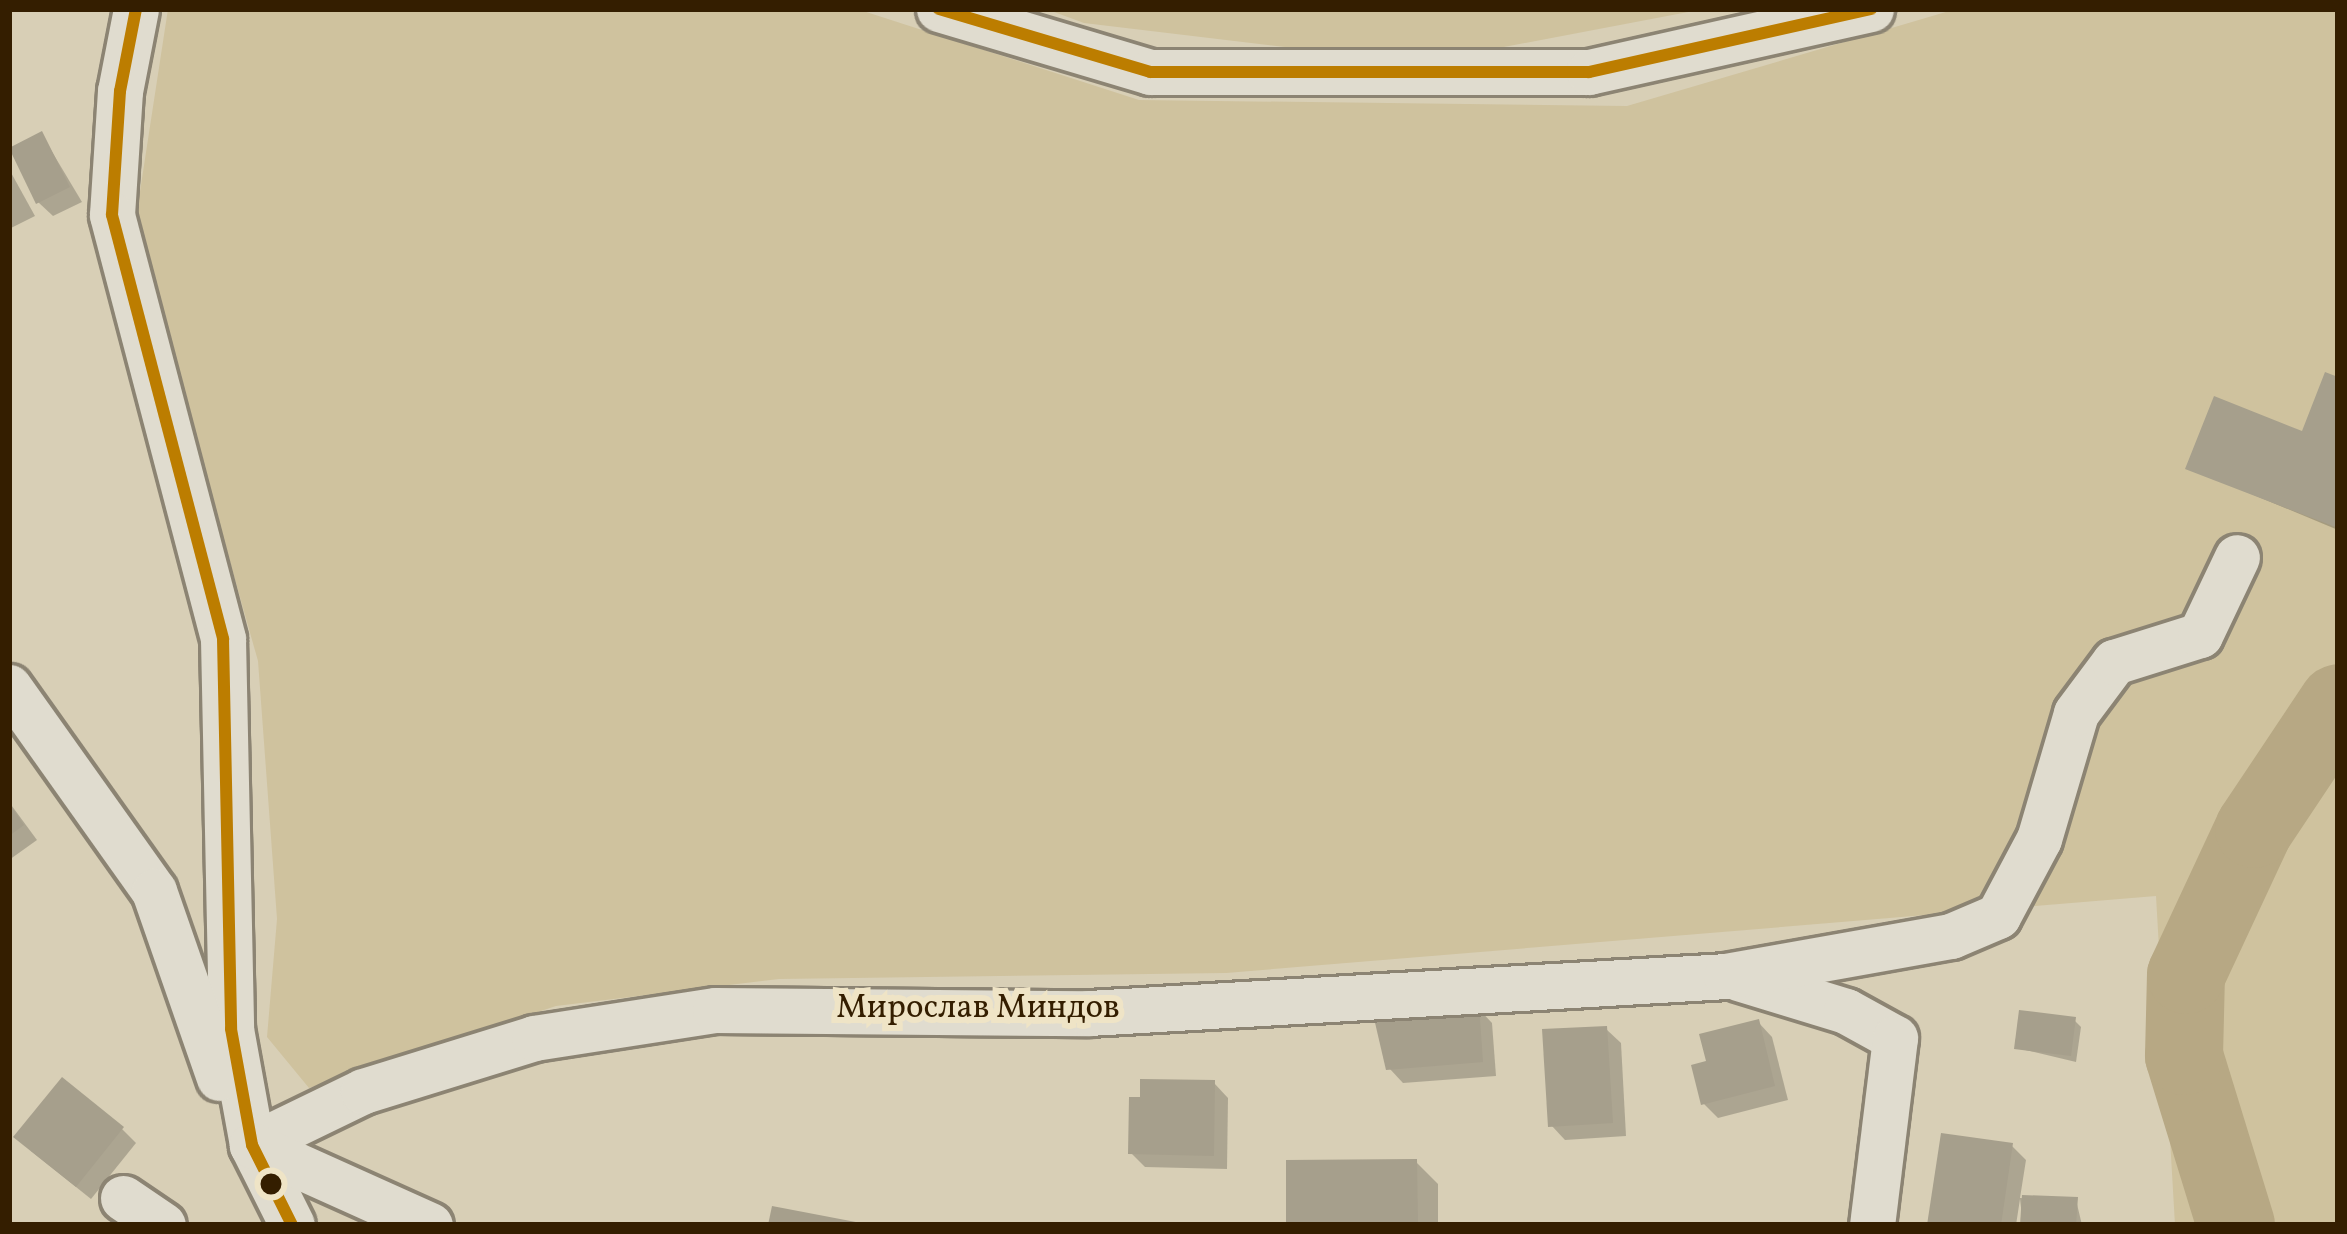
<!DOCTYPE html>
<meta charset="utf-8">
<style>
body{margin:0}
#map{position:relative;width:2347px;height:1234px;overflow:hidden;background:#d8cfb6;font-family:Vollkorn,serif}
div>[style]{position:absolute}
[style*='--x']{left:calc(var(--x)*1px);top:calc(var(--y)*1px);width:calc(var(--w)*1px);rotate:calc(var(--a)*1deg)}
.green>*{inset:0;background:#cfc29e}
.shadow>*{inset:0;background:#0003}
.river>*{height:78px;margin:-39px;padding:0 39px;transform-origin:39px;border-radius:39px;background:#b7a884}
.building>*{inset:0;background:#a69f8c}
.roads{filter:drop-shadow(3px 0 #8c8473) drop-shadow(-3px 0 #8c8473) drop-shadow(0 3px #8c8473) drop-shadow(0 -3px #8c8473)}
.minor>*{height:45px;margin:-22.5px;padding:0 22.5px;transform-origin:22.5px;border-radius:22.5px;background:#e0dccf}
.bus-1>*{height:12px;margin:-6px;padding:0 6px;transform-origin:6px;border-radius:6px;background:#bc7d00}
.dots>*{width:33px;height:33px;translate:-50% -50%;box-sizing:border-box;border:6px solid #efe4c6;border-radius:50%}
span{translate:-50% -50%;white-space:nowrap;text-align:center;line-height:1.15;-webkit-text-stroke:12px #efe4c6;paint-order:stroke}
.street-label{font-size:33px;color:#341e00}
.frame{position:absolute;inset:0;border:12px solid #341e00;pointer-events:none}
</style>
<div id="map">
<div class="green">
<div style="clip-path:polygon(168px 9px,857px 9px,1139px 100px,1627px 106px,1956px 9px,2338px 9px,2338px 1225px,2175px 1225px,2156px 896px,1226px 973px,779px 979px,556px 1006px,309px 1088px,267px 1037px,277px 919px,258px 661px,135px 224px)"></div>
<div style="clip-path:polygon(1046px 9px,1704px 9px,1420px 63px,1084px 23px)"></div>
</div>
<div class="shadow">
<div style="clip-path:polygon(42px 135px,82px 202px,53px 216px,38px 202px)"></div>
<div style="clip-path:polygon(9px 169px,35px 216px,9px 229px)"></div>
<div style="clip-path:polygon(2338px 380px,2338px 530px,2189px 468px,2304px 435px)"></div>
<div style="clip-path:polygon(9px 802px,37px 840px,9px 860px)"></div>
<div style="clip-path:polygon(1478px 1008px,1492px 1023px,1496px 1076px,1403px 1083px,1389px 1068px)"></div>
<div style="clip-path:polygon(2074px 1020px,2081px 1027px,2076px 1062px,2017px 1048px)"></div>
<div style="clip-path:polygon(1758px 1022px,1772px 1037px,1788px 1100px,1718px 1118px,1703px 1103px,1710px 1064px)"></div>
<div style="clip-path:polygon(1606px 1029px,1621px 1043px,1626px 1136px,1565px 1140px,1551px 1125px)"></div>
<div style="clip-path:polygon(1214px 1083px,1228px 1098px,1227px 1169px,1145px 1167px,1131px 1153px)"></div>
<div style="clip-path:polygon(122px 1129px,136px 1143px,91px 1199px,31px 1151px)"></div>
<div style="clip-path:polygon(2011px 1145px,2026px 1160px,2020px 1198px,2076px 1200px,2082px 1225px,2023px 1225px,2020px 1199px,2016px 1225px,1930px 1225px)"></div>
<div style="clip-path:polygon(1416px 1162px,1438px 1184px,1438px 1225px,1289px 1225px)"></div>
</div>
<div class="river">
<div style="--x:2236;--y:1225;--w:177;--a:-107.1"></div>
<div style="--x:2184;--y:1056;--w:81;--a:-88.6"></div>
<div style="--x:2186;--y:975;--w:161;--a:-65"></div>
<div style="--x:2254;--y:829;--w:151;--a:-56.3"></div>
</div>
<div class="building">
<div style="clip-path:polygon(42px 131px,70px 187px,36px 204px,9px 148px)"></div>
<div style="clip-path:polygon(2325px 372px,2338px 377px,2338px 528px,2185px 469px,2214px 396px,2302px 431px)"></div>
<div style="clip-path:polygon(9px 803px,24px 825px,9px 836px)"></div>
<div style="clip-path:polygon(1479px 1005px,1483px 1062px,1386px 1070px,1373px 1014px)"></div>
<div style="clip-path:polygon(2019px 1010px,2076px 1017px,2071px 1056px,2014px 1049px)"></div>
<div style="clip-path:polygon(1759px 1019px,1775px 1086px,1701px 1105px,1691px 1065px,1706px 1061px,1699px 1034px)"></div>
<div style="clip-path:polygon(1607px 1026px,1613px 1123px,1548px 1127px,1542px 1029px)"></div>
<div style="clip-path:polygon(62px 1077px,124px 1127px,76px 1187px,13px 1137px)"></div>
<div style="clip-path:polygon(1140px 1079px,1215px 1080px,1214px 1156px,1128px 1154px,1129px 1097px,1140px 1097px)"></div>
<div style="clip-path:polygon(1941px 1133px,2013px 1143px,2001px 1225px,1927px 1225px)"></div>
<div style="clip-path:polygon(1417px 1159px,1418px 1225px,1286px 1225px,1286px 1160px)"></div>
<div style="clip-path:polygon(2022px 1195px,2078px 1197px,2076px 1225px,2020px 1225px)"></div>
<div style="clip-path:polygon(772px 1206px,861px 1223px,860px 1225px,768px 1225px)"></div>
</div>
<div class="roads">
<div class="minor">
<div style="--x:136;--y:9;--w:84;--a:101"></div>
<div style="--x:120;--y:91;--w:124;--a:93.7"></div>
<div style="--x:112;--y:215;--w:438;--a:75.3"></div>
<div style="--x:223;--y:639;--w:390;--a:88.8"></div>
<div style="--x:231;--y:1029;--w:118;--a:79.7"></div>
<div style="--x:252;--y:1145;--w:89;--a:63.4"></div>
<div style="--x:939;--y:9;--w:220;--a:16.6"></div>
<div style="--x:1150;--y:72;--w:439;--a:0"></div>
<div style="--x:1589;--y:72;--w:289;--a:-12.6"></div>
<div style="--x:9;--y:687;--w:250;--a:54.6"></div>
<div style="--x:154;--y:891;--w:198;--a:70.8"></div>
<div style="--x:1738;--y:978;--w:113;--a:17"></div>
<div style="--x:1846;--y:1011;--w:56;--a:28.9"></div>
<div style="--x:1895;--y:1038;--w:188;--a:97"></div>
<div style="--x:252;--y:1145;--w:123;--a:-25.9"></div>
<div style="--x:363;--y:1091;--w:179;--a:-17.2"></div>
<div style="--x:534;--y:1038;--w:183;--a:-8.8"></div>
<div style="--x:715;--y:1010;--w:374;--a:0.5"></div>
<div style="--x:1089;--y:1013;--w:638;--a:-3.32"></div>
<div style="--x:1726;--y:976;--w:229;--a:-10.1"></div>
<div style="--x:1951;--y:936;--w:51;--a:-23.1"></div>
<div style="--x:1998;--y:916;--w:87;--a:-62"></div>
<div style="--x:2039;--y:839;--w:131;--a:-73.6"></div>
<div style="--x:2076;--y:713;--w:64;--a:-53.3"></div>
<div style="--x:2114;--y:662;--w:90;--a:-17.4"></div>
<div style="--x:2200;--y:635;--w:86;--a:-64.6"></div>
<div style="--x:252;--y:1145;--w:195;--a:24.2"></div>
<div style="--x:123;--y:1198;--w:48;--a:34"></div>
</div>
</div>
<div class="bus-1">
<div style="--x:136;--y:9;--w:84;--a:101"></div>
<div style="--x:120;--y:91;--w:124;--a:93.7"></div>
<div style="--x:112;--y:215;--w:438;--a:75.3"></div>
<div style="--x:223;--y:639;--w:390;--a:88.8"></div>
<div style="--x:231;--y:1029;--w:118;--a:79.7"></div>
<div style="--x:252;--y:1145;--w:89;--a:63.4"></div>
<div style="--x:939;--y:9;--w:220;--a:16.6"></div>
<div style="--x:1150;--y:72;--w:439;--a:0"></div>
<div style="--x:1589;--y:72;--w:289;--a:-12.6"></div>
</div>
<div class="dots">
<div style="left:271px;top:1184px;background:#341e00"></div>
</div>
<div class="street-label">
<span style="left:978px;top:1010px">Мирослав Миндов</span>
</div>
<div class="frame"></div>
</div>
